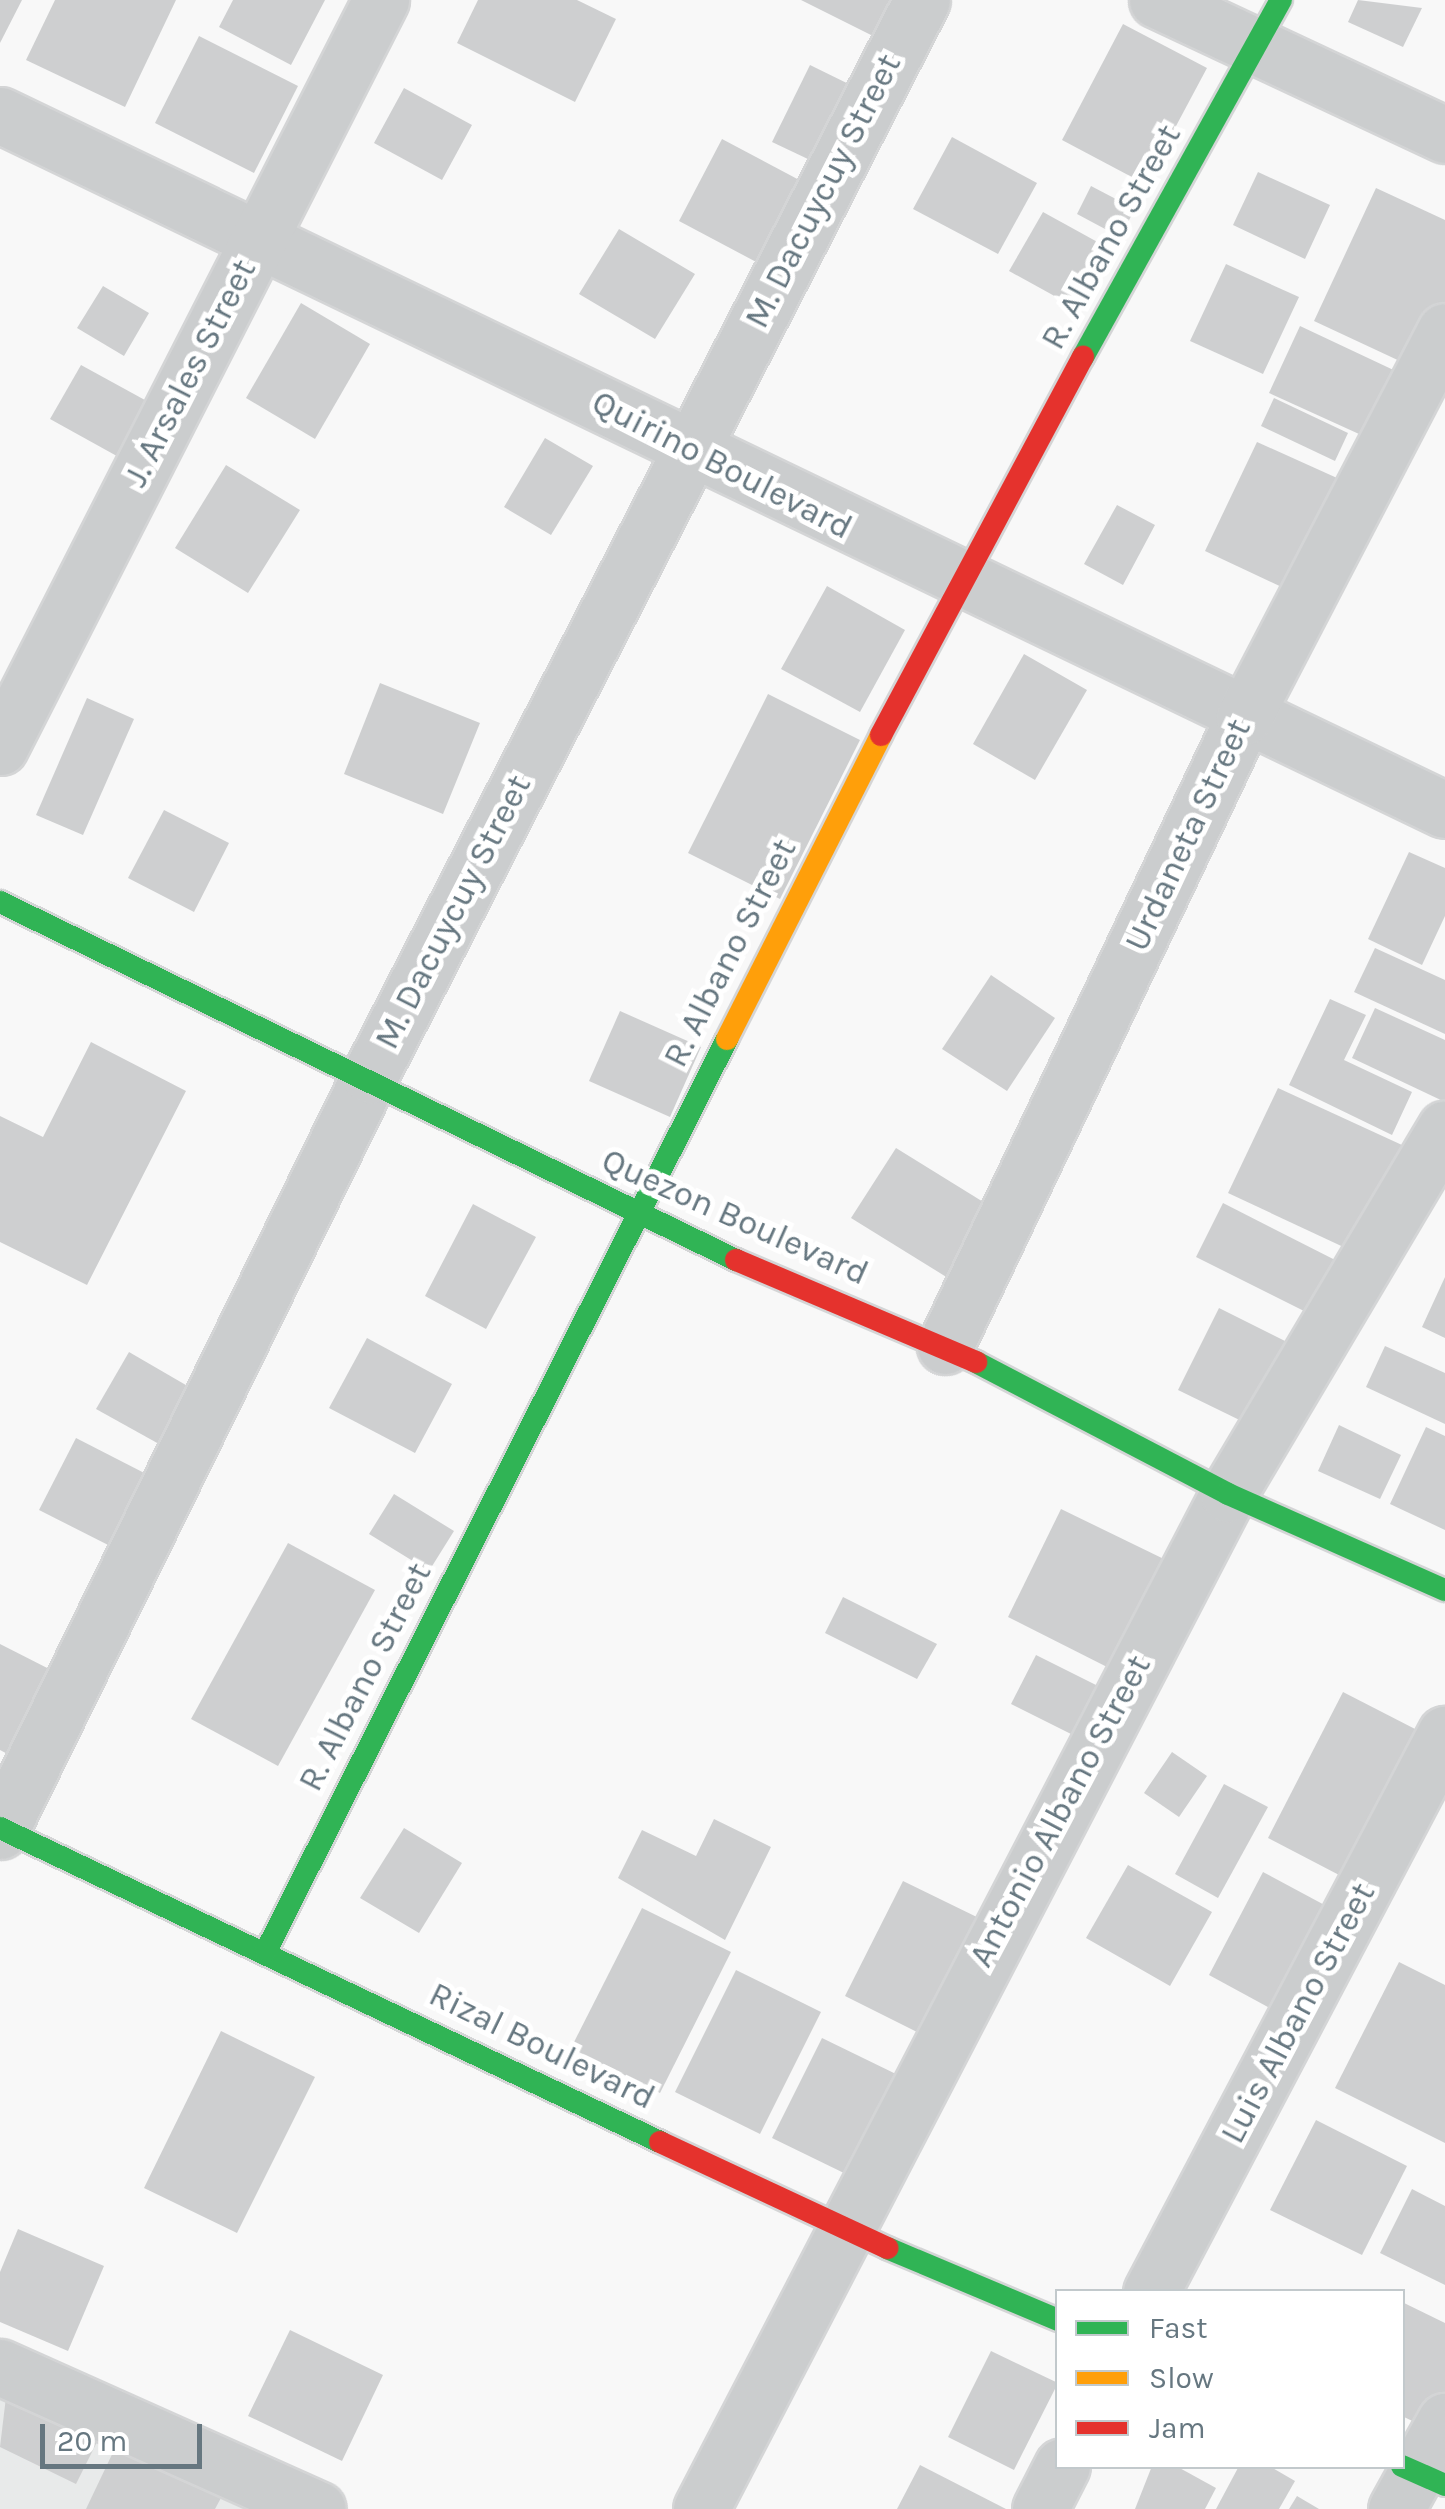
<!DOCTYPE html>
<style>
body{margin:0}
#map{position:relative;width:1445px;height:2509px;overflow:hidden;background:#f8f8f8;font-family:Karla,sans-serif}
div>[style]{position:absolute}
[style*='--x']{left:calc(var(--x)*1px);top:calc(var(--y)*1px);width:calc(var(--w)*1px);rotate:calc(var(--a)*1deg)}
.built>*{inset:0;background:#e8eaea}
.building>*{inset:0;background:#cecfd0}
.roads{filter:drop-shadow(2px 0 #d4d5d6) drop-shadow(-2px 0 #d4d5d6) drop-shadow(0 2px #d4d5d6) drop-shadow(0 -2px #d4d5d6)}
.street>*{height:55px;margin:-27.5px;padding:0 27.5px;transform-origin:27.5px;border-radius:27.5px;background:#cbcdce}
.fast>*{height:22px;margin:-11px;padding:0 11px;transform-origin:11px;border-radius:11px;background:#30b455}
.slow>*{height:22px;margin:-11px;padding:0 11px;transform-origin:11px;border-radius:11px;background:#ff9f0a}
.jam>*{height:22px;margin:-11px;padding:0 11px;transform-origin:11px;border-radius:11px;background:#e5322d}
span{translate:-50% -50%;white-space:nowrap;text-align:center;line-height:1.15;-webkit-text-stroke:10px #fff;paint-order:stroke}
.street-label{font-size:35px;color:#667780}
.legend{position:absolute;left:1055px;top:2289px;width:350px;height:180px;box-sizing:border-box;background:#fff;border:2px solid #c2c9cc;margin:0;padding:12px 18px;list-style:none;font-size:30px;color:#667780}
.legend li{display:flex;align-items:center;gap:20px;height:50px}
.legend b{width:50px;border:2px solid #c2c9cc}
.scale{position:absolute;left:40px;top:2424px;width:162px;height:45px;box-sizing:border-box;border:5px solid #667780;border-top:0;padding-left:12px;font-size:30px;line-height:35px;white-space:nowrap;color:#667780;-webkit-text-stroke:8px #fff;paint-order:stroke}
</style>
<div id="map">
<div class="built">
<div style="clip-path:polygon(0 2386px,279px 2509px,0 2509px)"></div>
</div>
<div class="building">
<div style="clip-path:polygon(0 0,22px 0,0 43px)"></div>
<div style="clip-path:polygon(55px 0,176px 0,125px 107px,26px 60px)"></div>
<div style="clip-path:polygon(233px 0,325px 0,291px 65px,219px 27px)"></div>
<div style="clip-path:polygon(478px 0,577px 0,616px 19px,575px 102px,457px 43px)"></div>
<div style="clip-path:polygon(801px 0,906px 0,885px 42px)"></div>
<div style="clip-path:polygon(1358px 0,1422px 8px,1403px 47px,1348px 22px)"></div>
<div style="clip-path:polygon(1123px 24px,1207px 68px,1145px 184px,1062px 140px)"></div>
<div style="clip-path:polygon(199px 36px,298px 86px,254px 173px,155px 123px)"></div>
<div style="clip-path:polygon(810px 65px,867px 93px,829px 169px,772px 142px)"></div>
<div style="clip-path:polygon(404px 88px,472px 125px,442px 180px,374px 143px)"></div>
<div style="clip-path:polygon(952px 137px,1037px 183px,998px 254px,913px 209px)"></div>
<div style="clip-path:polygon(722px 139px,803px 182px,760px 264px,679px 221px)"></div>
<div style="clip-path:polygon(1258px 172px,1330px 205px,1305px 259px,1233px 225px)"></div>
<div style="clip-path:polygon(1091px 186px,1135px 209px,1120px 237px,1077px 214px)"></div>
<div style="clip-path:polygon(1376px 188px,1445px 220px,1445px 315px,1419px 370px,1314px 321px)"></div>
<div style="clip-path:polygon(1043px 212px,1112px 250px,1078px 309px,1009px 271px)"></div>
<div style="clip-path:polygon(619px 229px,695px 274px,655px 339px,579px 294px)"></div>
<div style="clip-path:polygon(1226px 264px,1299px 297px,1263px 374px,1190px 341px)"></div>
<div style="clip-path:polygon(103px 286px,149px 313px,124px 356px,77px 328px)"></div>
<div style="clip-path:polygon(301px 303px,370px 344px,315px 439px,246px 398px)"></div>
<div style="clip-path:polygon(1300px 326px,1402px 374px,1370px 439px,1269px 393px)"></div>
<div style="clip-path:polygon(81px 365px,154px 405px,124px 460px,50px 419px)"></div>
<div style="clip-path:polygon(1274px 398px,1348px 433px,1335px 461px,1261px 426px)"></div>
<div style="clip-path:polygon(545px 438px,593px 466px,551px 535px,504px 507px)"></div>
<div style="clip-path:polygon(1257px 442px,1357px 487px,1305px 598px,1205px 551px)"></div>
<div style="clip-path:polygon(226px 465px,300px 510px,248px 593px,175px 548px)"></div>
<div style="clip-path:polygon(1117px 505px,1155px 525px,1123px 585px,1084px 564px)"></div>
<div style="clip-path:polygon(827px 586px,905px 630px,860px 712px,781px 669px)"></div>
<div style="clip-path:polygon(1024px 654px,1087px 690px,1035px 780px,973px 744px)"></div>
<div style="clip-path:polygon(380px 683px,480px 723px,443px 814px,344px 774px)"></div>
<div style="clip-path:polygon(768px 694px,860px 740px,780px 899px,688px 853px)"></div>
<div style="clip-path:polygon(87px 698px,134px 719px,83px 835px,36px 815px)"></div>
<div style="clip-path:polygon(164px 810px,229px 843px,194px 912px,128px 878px)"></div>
<div style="clip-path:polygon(1409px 852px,1445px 868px,1445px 916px,1422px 965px,1368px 939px)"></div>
<div style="clip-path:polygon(1375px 948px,1445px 980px,1445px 1034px,1354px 992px)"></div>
<div style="clip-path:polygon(991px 975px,1055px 1018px,1007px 1091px,942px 1049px)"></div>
<div style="clip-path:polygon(1330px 999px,1366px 1015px,1344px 1060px,1412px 1092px,1392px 1135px,1289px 1085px)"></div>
<div style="clip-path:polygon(1375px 1008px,1445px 1040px,1445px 1102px,1352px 1058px)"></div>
<div style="clip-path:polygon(620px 1011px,701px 1047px,670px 1117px,589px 1081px)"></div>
<div style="clip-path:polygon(91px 1042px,186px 1091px,87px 1285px,0 1242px,0 1116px,43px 1137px)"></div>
<div style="clip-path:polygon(1278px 1088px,1402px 1145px,1352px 1251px,1228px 1193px)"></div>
<div style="clip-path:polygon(896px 1148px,993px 1208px,948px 1278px,851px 1218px)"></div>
<div style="clip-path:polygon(1223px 1203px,1343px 1264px,1316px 1317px,1196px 1257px)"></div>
<div style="clip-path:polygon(473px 1204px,536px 1237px,486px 1329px,425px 1296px)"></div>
<div style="clip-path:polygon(1445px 1277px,1445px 1338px,1422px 1327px)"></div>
<div style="clip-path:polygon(1219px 1308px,1303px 1350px,1262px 1431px,1178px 1390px)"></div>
<div style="clip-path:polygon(367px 1338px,452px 1384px,415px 1453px,329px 1408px)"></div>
<div style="clip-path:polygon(1385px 1346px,1445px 1373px,1445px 1424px,1366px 1387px)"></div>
<div style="clip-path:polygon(129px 1352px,191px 1388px,159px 1444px,96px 1409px)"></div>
<div style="clip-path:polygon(1339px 1425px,1401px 1455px,1380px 1499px,1318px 1471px)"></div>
<div style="clip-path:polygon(1426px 1427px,1445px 1436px,1445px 1530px,1390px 1504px)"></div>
<div style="clip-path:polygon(76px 1438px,156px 1479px,120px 1551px,39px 1510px)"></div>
<div style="clip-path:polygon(394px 1494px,454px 1531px,429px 1571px,369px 1534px)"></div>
<div style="clip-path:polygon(1061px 1509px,1168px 1561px,1113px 1670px,1008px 1617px)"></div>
<div style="clip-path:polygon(288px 1543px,375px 1590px,278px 1766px,191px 1719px)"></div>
<div style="clip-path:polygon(843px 1597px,937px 1644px,917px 1679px,825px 1633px)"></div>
<div style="clip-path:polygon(0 1644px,59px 1674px,15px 1758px,0 1750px)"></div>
<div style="clip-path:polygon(1036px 1655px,1118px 1696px,1093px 1745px,1011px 1704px)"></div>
<div style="clip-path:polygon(1343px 1692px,1417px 1730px,1341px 1876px,1268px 1838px)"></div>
<div style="clip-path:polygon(1172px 1752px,1207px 1776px,1179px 1817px,1144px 1793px)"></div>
<div style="clip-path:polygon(1224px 1784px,1268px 1807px,1218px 1898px,1175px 1874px)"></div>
<div style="clip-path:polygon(714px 1819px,771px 1847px,725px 1940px,618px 1878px,642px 1830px,696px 1856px)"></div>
<div style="clip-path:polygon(404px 1828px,462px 1863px,419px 1933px,360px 1898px)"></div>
<div style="clip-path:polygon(1128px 1865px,1212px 1912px,1170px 1986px,1086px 1938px)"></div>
<div style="clip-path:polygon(1263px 1872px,1345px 1916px,1290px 2019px,1209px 1975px)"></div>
<div style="clip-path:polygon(903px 1881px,985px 1921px,927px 2037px,845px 1996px)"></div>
<div style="clip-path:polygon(642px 1908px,731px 1952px,660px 2093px,571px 2048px)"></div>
<div style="clip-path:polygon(1399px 1962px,1445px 1985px,1445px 2143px,1335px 2088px)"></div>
<div style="clip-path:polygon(736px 1970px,821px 2012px,760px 2134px,675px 2092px)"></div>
<div style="clip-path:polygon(221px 2031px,315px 2077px,237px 2233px,144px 2188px)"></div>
<div style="clip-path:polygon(822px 2038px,898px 2075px,848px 2175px,772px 2138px)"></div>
<div style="clip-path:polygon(1316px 2120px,1407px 2166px,1362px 2255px,1270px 2210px)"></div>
<div style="clip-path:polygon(1412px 2189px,1445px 2206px,1445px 2285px,1380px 2253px)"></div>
<div style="clip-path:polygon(18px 2229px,104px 2266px,68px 2351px,0 2322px,0 2272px)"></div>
<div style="clip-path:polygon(1402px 2302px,1445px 2323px,1445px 2402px,1431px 2430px,1402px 2416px)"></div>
<div style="clip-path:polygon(290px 2330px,383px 2375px,342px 2461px,248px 2416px)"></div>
<div style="clip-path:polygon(991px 2351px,1058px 2383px,1014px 2470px,948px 2437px)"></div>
<div style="clip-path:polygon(6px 2397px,97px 2442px,76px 2484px,0 2447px)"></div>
<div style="clip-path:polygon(116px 2446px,222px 2496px,215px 2509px,86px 2509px)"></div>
<div style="clip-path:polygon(920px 2465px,1006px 2509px,897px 2509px)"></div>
<div style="clip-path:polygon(1152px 2466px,1176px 2466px,1216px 2488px,1205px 2509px,1135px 2509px)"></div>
<div style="clip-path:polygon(1239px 2466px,1269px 2466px,1295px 2481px,1279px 2509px,1216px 2509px)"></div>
<div style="clip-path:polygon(1297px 2496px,1319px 2509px,1289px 2509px)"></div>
</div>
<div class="roads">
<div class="street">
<div style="--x:1157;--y:0;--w:318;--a:25.1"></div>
<div style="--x:0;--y:115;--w:1603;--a:25.69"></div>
<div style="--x:0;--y:747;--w:839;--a:-62.98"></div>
<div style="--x:945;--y:1346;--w:696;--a:-64.58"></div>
<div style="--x:1244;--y:717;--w:435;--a:-62.5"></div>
<div style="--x:0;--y:1831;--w:842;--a:-63.92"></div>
<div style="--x:370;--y:1075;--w:1208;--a:-62.82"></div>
<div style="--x:1151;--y:2292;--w:631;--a:-62.22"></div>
<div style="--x:0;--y:2367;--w:348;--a:24.1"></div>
<div style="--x:701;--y:2509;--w:1144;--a:-62.56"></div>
<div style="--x:1228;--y:1494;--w:425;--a:-59.3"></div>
<div style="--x:1040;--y:2509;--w:48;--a:-62.9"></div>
<div style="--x:1396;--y:2509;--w:101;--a:-60.9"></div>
</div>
<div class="fast">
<div style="--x:1083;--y:357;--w:408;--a:-61"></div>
<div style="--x:0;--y:902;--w:818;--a:25.94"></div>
<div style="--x:976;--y:1362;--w:284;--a:27.6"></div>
<div style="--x:1228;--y:1494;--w:237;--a:23.9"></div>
<div style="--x:0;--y:1828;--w:731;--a:25.44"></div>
<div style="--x:266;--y:1951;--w:1022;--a:-63.18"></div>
<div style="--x:887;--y:2248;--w:186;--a:22.8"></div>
<div style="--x:1402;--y:2466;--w:47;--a:23.8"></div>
</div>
<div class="slow">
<div style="--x:727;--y:1039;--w:341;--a:-63.1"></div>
</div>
<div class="jam">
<div style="--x:881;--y:735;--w:429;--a:-61.9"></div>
<div style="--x:736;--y:1260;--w:261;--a:23"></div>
<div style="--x:660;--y:2142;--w:251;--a:25"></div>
</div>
</div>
<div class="street-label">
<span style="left:823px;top:191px;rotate:-63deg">M. Dacuycuy Street</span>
<span style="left:1111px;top:237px;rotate:-61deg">R. Albano Street</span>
<span style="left:190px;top:373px;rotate:-63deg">J. Arsales Street</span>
<span style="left:722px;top:465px;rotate:27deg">Quirino Boulevard</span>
<span style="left:1188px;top:835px;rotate:-65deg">Urdaneta Street</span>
<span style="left:453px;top:912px;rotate:-63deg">M. Dacuycuy Street</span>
<span style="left:730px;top:953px;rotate:-63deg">R. Albano Street</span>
<span style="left:735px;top:1217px;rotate:24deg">Quezon Boulevard</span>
<span style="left:365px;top:1677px;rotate:-63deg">R. Albano Street</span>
<span style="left:1060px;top:1811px;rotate:-62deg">Antonio Albano Street</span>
<span style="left:1298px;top:2013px;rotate:-62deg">Luis Albano Street</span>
<span style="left:542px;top:2046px;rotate:26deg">Rizal Boulevard</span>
</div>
<ul class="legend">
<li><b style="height:12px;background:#30b455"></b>Fast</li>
<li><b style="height:12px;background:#ff9f0a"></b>Slow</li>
<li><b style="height:12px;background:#e5322d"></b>Jam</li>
</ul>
<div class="scale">20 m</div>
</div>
